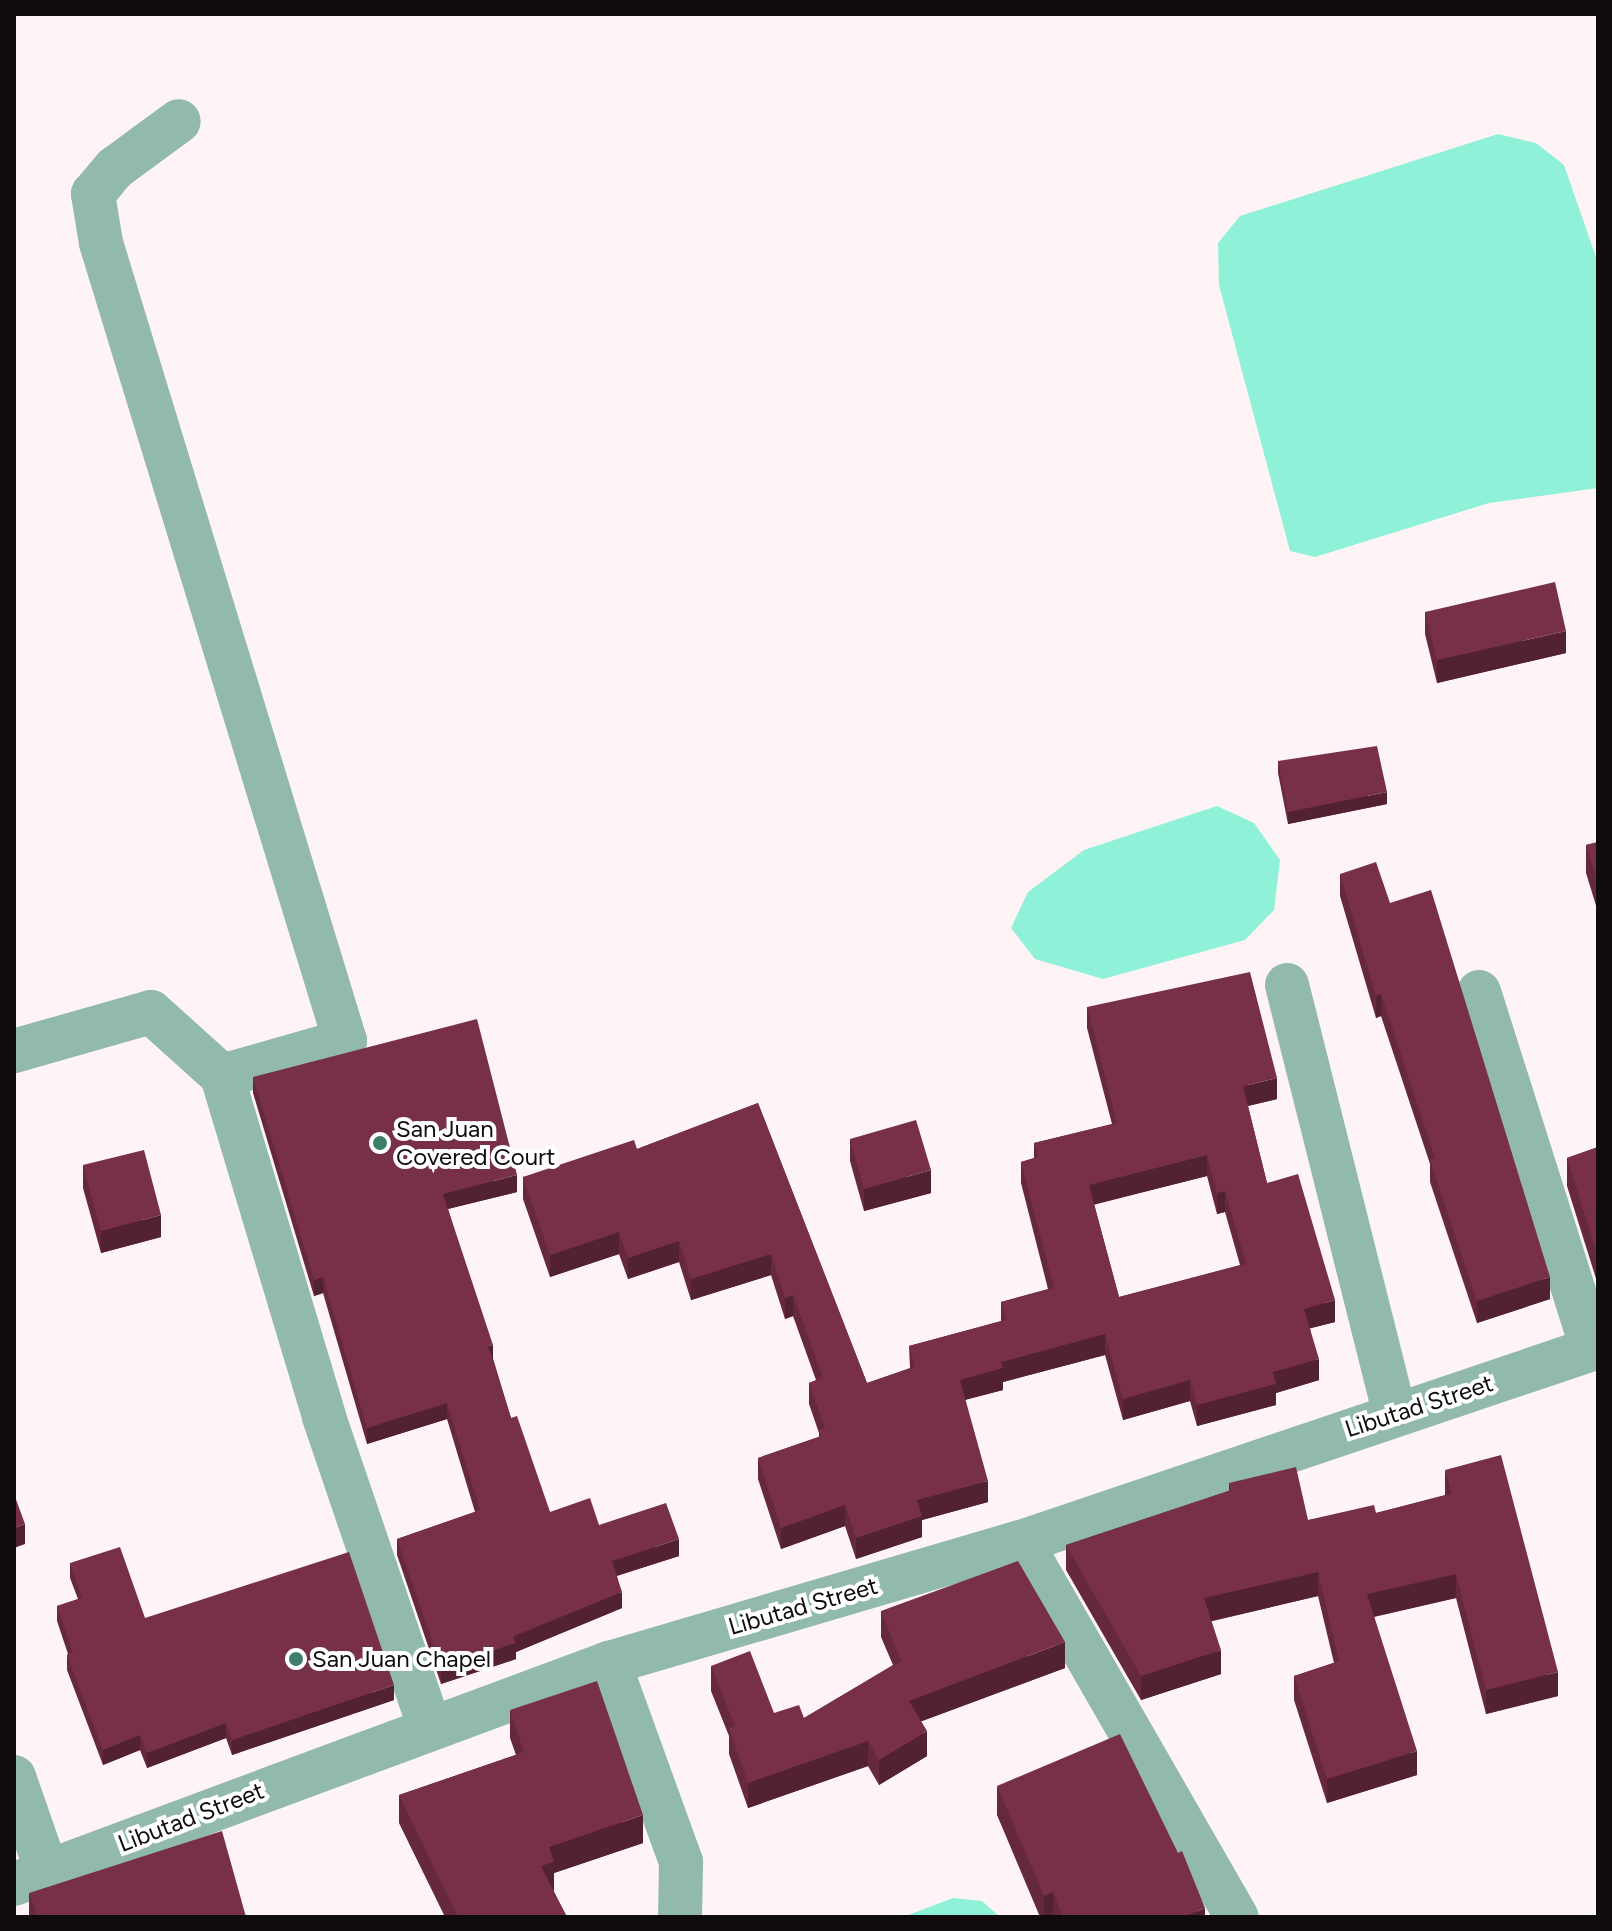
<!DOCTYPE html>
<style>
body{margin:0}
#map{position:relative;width:1612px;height:1931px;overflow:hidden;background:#fef3f5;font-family:Figtree,sans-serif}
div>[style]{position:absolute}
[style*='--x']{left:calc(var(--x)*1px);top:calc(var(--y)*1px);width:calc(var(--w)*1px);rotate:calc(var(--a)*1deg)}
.water>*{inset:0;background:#8ff1d7}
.minor>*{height:44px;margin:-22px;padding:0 22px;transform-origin:22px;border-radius:22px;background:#91b9ad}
.wall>*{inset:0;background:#66293c}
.shaded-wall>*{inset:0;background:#532231}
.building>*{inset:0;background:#773046}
.dots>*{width:22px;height:22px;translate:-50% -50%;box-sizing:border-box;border:4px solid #fff;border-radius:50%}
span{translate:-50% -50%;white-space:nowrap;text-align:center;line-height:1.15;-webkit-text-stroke:8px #fff;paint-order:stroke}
.poi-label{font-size:24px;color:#100b0c}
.left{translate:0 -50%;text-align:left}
.street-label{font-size:24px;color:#100b0c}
.frame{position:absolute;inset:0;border:16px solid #100b0c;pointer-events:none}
</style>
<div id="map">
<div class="water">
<div style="clip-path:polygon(1498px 134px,1536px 143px,1564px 165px,1598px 263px,1598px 488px,1489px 503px,1315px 557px,1290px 551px,1219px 285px,1218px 243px,1240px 216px)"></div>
<div style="clip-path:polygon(1217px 806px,1254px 823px,1280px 860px,1274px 910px,1245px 940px,1103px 979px,1035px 959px,1011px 928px,1028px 892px,1084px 850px)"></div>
<div style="clip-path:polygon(953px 1898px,982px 1901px,1000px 1917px,903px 1917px)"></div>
</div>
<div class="minor">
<div style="--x:1287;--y:985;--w:442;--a:75.9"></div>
<div style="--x:1479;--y:992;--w:374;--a:72.4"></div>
<div style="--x:14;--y:1051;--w:142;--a:-15.9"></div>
<div style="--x:151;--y:1012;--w:96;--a:42"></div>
<div style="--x:222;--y:1076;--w:128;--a:-15.9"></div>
<div style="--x:345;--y:1041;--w:834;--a:-107"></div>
<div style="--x:101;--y:243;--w:50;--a:-99.3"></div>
<div style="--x:93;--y:194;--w:34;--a:-50"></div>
<div style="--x:115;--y:168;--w:79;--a:-36.3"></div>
<div style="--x:222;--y:1076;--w:356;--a:73.3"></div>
<div style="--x:324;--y:1417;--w:326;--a:71.2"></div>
<div style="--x:1021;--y:1542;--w:433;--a:60.1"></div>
<div style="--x:609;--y:1663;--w:212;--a:70.1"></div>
<div style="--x:681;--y:1862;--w:55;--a:91"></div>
<div style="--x:14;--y:1777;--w:101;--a:70.8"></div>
<div style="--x:14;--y:1884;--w:635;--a:-20.38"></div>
<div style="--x:609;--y:1663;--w:429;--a:-16.4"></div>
<div style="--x:1021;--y:1542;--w:609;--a:-18.67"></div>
</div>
<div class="wall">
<div style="clip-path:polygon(1425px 612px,1566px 653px,1437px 683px,1425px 634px)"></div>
<div style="clip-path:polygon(1278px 761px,1387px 804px,1288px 824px,1278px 773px)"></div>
<div style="clip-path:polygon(1598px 842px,1598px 912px,1586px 873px,1586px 845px)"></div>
<div style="clip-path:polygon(1340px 874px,1390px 903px,1550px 1299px,1477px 1323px,1430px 1182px,1430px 1164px,1381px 1016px,1376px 1018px,1340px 896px)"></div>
<div style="clip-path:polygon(evenodd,1087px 1007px,1277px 1099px,1248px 1106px,1267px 1183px,1335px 1322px,1310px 1328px,1319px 1380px,1276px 1393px,1276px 1405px,1197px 1426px,1190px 1401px,1123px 1420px,1105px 1355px,1003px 1382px,1003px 1390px,965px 1400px,988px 1502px,922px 1520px,922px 1537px,856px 1559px,845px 1526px,781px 1549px,758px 1479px,758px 1458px,819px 1437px,819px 1433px,809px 1404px,809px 1383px,816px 1380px,793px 1316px,785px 1319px,771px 1275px,691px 1300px,679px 1262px,628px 1279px,619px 1254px,550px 1277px,523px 1199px,523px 1177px,637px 1149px,758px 1103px,867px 1383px,910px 1368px,909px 1346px,1001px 1321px,1001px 1302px,1048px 1289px,1021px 1183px,1021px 1162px,1034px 1158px,1034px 1143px,1112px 1124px,1087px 1028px,1087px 1007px,1207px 1176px,1217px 1214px,1225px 1212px,1240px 1265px,1119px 1297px,1094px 1204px,1207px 1176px)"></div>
<div style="clip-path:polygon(253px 1077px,517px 1192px,448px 1209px,511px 1418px,550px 1512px,599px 1525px,679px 1556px,617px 1576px,622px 1608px,516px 1652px,516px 1659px,441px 1684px,397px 1555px,397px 1539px,475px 1512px,447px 1419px,367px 1444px,323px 1293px,314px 1296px,253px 1093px)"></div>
<div style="clip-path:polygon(850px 1139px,931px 1193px,864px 1211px,850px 1161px)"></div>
<div style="clip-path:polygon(1598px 1147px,1598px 1285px,1567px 1186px,1567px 1158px)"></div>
<div style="clip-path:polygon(83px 1165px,161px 1237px,101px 1253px,83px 1188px)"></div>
<div style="clip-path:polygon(1445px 1470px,1558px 1696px,1486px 1714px,1456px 1598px,1374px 1617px,1417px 1775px,1327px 1803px,1294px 1700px,1294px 1676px,1334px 1663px,1318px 1596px,1211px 1621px,1221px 1674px,1141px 1700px,1066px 1570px,1066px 1545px,1229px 1491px,1229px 1483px,1308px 1520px,1376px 1513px,1445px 1495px)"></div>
<div style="clip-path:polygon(70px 1563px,145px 1618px,394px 1700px,232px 1755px,226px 1738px,147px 1768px,140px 1750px,103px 1765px,67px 1670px,67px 1655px,68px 1654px,57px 1621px,57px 1606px,78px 1599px,70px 1578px)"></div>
<div style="clip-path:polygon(881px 1611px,1065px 1668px,921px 1721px,927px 1756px,879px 1785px,868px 1766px,748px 1808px,729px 1754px,729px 1736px,711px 1691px,711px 1666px,774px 1713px,804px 1718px,893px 1665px,881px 1637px)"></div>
<div style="clip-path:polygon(510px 1710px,643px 1843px,554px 1873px,553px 1891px,567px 1917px,445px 1917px,399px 1823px,399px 1795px,516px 1755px,510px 1738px)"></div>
<div style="clip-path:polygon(997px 1786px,1205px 1917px,1040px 1917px,997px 1815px)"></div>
<div style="clip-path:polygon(29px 1893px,246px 1917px,29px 1917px)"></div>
</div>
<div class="shaded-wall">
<div style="clip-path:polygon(1566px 631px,1566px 653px,1437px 683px,1437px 660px)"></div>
<div style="clip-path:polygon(1387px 792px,1387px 804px,1288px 824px,1288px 812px)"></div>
<div style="clip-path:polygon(1381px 994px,1381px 1016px,1376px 1018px,1376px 996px)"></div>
<div style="clip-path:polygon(1277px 1078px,1277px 1099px,1243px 1107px,1243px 1086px)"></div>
<div style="clip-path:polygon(1207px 1155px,1207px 1176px,1089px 1206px,1089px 1185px)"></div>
<div style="clip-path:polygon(931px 1170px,931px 1193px,864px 1211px,864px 1189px)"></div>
<div style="clip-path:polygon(517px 1175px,517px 1192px,443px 1210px,443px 1194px)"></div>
<div style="clip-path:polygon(1225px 1191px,1225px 1212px,1217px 1214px,1217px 1193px)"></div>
<div style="clip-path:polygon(161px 1215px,161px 1237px,101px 1253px,101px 1231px)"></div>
<div style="clip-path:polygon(619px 1232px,619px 1254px,550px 1277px,550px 1255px)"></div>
<div style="clip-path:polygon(679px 1241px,679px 1262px,628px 1279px,628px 1258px)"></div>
<div style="clip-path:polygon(771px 1254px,771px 1275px,691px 1300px,691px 1279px)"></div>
<div style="clip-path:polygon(323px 1277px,323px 1293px,314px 1296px,314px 1280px)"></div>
<div style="clip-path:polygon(1550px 1277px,1550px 1299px,1477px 1323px,1477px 1301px)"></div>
<div style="clip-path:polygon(793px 1295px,793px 1316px,785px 1319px,785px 1298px)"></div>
<div style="clip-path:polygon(1335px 1300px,1335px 1322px,1304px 1330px,1304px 1309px)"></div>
<div style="clip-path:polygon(1105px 1334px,1105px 1355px,1003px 1382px,1003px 1390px,960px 1401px,960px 1380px,1001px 1362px)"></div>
<div style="clip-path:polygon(493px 1345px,493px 1361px,488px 1346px)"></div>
<div style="clip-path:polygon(1319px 1359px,1319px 1380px,1276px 1393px,1276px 1405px,1197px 1426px,1197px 1405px,1273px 1372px)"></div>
<div style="clip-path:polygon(1190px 1380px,1190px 1401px,1123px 1420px,1123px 1399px)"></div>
<div style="clip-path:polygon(447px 1403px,447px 1419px,367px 1444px,367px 1428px)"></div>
<div style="clip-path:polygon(988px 1481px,988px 1502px,922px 1520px,922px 1537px,856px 1559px,856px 1538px,917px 1500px)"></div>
<div style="clip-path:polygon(845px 1505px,845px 1526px,781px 1549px,781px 1528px)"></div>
<div style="clip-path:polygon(25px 1524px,25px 1544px,14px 1548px,14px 1528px)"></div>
<div style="clip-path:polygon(679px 1539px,679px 1556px,612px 1577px,612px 1561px)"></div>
<div style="clip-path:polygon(1318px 1572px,1318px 1596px,1204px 1623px,1204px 1598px)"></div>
<div style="clip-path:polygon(1456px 1574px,1456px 1598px,1367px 1618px,1367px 1594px)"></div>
<div style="clip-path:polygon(622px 1592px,622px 1608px,516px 1652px,516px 1659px,441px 1684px,441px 1667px)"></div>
<div style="clip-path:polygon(1065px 1642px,1065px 1668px,909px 1726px,909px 1701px)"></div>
<div style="clip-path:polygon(1221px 1650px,1221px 1674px,1141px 1700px,1141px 1676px)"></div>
<div style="clip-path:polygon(1558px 1672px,1558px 1696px,1486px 1714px,1486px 1690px)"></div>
<div style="clip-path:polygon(394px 1685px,394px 1700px,232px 1755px,232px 1740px)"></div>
<div style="clip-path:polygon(226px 1723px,226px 1738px,147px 1768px,147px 1753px)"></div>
<div style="clip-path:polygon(927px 1731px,927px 1756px,879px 1785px,879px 1760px)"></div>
<div style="clip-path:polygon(140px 1735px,140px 1750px,103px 1765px,103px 1750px)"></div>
<div style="clip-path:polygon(868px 1741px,868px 1766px,748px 1808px,748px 1783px)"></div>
<div style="clip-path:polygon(1417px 1751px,1417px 1775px,1327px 1803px,1327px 1779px)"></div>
<div style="clip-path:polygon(643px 1815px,643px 1843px,554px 1873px,554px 1891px,541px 1895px,541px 1866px,549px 1847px)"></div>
<div style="clip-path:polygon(1053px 1892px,1053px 1917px,1044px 1917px,1044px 1896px)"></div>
<div style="clip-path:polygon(1205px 1908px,1205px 1917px,1183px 1917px)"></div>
</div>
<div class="building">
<div style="clip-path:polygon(1555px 582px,1566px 631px,1437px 660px,1425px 612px)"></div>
<div style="clip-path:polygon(1377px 746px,1387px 792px,1288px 812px,1278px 761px)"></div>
<div style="clip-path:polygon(1598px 842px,1598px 884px,1586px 845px)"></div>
<div style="clip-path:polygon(1376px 862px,1390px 903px,1431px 890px,1550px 1277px,1477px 1301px,1430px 1160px,1435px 1158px,1381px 994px,1376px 996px,1340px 874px)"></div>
<div style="clip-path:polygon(evenodd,1250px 972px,1277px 1078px,1243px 1086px,1267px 1183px,1298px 1174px,1335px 1300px,1304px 1309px,1319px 1359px,1273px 1372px,1276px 1384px,1197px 1405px,1190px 1380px,1123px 1399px,1105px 1334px,1001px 1362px,1003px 1368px,960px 1380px,988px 1481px,917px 1500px,922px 1516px,856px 1538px,845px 1505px,781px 1528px,758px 1458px,821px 1436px,819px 1430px,825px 1428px,809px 1383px,823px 1378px,793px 1295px,785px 1298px,771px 1254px,691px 1279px,679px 1241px,628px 1258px,619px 1232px,550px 1255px,523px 1177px,634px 1140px,637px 1149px,758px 1103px,867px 1383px,915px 1367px,909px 1346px,1006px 1320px,1001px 1302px,1054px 1288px,1021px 1162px,1038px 1157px,1034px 1143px,1117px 1123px,1087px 1007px,1250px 972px,1207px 1155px,1217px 1193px,1225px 1191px,1246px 1264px,1119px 1297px,1089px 1185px,1207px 1155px)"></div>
<div style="clip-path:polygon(477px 1019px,517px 1175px,443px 1194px,493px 1345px,488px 1346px,511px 1418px,517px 1416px,550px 1512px,590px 1498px,599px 1525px,666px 1503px,679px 1539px,612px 1561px,622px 1592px,513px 1636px,516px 1643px,441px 1667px,397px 1539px,480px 1510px,447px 1403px,367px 1428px,323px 1277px,314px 1280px,253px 1077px)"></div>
<div style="clip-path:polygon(916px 1120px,931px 1170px,864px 1189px,850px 1139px)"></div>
<div style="clip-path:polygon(1598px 1147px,1598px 1257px,1567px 1158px)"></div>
<div style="clip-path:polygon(144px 1150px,161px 1215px,101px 1231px,83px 1165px)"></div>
<div style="clip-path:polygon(1501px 1455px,1558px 1672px,1486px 1690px,1456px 1574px,1367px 1594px,1417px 1751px,1327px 1779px,1294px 1676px,1339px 1661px,1318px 1572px,1204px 1598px,1221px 1650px,1141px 1676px,1066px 1545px,1231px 1490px,1229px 1483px,1296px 1467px,1308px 1520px,1374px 1505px,1376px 1513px,1452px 1494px,1445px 1470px)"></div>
<div style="clip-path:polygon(14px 1494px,25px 1524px,14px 1528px)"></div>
<div style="clip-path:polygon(120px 1547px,145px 1618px,349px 1552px,394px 1685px,232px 1740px,226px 1723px,147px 1753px,140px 1735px,103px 1750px,67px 1655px,73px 1653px,57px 1606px,82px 1598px,70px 1563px)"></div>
<div style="clip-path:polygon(1018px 1561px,1065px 1642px,909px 1701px,927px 1731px,879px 1760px,868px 1741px,748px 1783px,729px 1728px,735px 1726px,711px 1666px,750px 1651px,774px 1713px,799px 1705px,804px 1718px,901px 1661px,881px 1611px)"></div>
<div style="clip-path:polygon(597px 1681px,643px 1815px,549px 1847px,554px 1862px,541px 1866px,567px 1917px,458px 1917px,399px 1795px,524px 1752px,510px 1710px)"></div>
<div style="clip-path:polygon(1120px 1734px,1178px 1853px,1182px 1851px,1205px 1908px,1183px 1917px,1063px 1917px,1053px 1892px,1044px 1896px,997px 1786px)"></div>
<div style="clip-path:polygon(222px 1831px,246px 1917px,38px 1917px,29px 1893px)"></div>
</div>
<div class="dots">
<div style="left:380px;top:1143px;background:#3d7e6d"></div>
<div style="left:296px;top:1659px;background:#3d7e6d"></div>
</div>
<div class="poi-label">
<span class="left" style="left:396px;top:1143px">San Juan<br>Covered Court</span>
<span class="left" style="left:312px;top:1659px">San Juan Chapel</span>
</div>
<div class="street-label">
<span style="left:1419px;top:1406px;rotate:-18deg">Libutad Street</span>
<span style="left:803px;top:1606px;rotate:-16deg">Libutad Street</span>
<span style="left:191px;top:1817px;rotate:-21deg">Libutad Street</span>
</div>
<div class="frame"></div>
</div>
